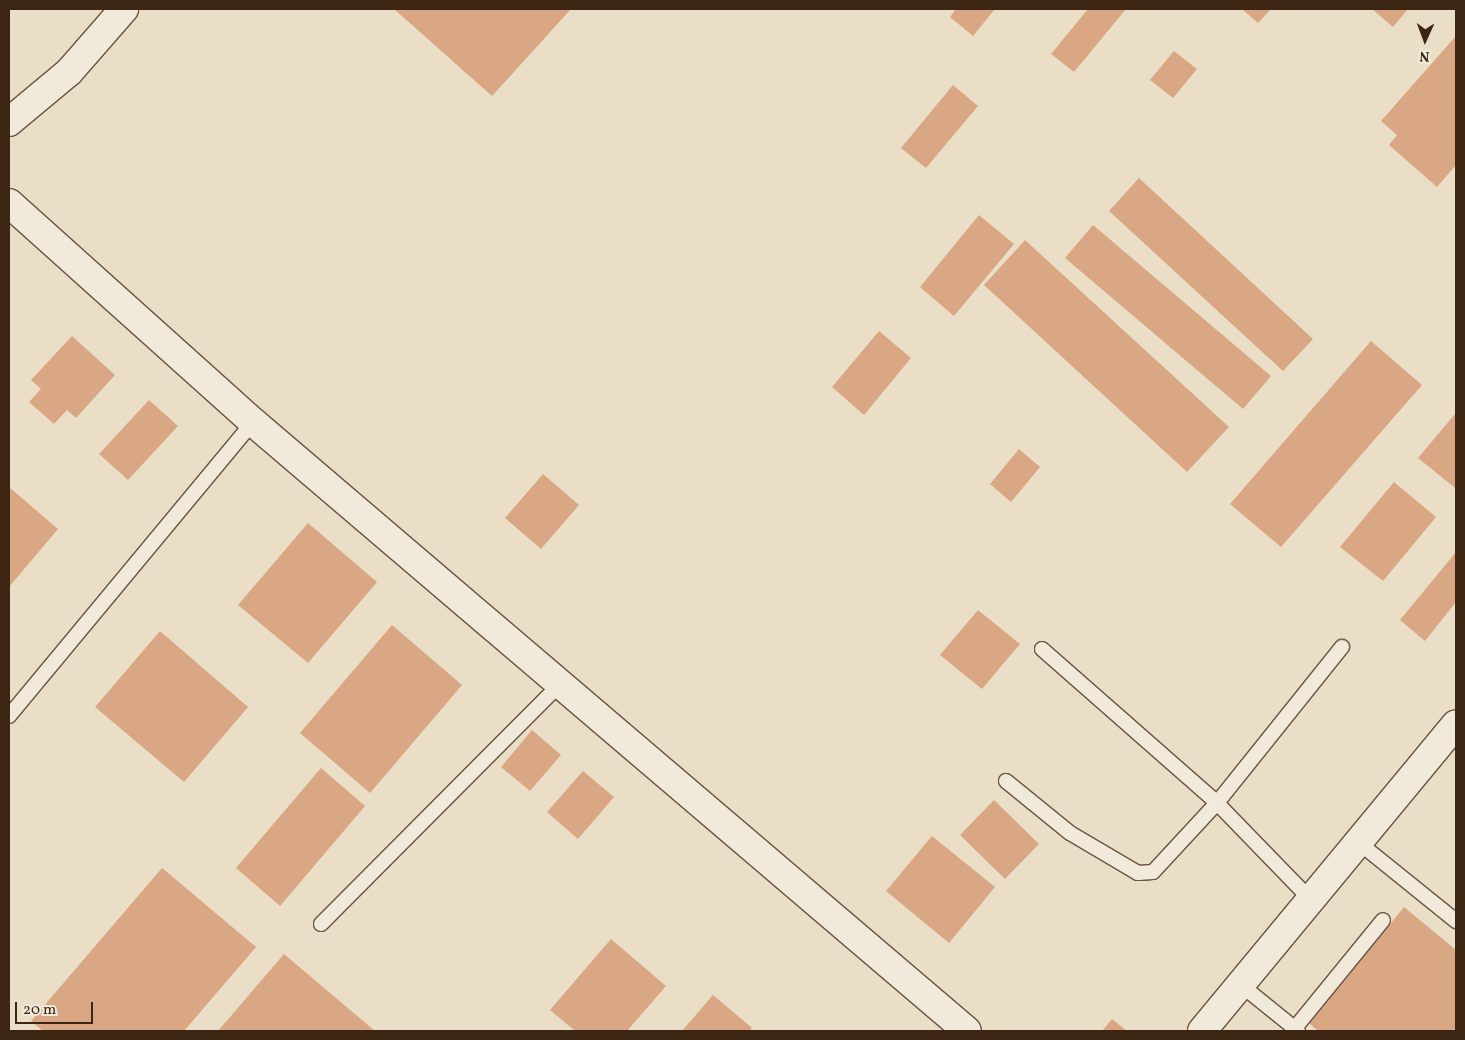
<!DOCTYPE html>
<style>
body{margin:0}
#map{position:relative;width:1465px;height:1040px;overflow:hidden;background:#eadfc6;font-family:Vollkorn,serif}
div>[style]{position:absolute}
[style*='--x']{left:calc(var(--x)*1px);top:calc(var(--y)*1px);width:calc(var(--w)*1px);rotate:calc(var(--a)*1deg)}
.building>*{inset:0;background:#d9a783}
.roads{filter:drop-shadow(1px 0 #685440) drop-shadow(-1px 0 #685440) drop-shadow(0 1px #685440) drop-shadow(0 -1px #685440)}
.lane>*{height:14px;margin:-7px;padding:0 7px;transform-origin:7px;border-radius:7px;background:#f1eada}
.street>*{height:28px;margin:-14px;padding:0 14px;transform-origin:14px;border-radius:14px;background:#f1eada}
span{translate:-50% -50%;white-space:nowrap;text-align:center;line-height:1.15;-webkit-text-stroke:4.5px #f1eada;paint-order:stroke}
.frame{position:absolute;inset:0;border:10px solid #3d2514;pointer-events:none}
.north{position:absolute;left:1400px;top:15px;width:50px;height:50px;-webkit-text-stroke:4px #f1eada;paint-order:stroke;rotate:182deg;font-size:14px;font-weight:700;line-height:20px;text-align:center;color:#3d2514}
.north::after{content:'';display:block;margin:auto;width:18px;height:22px;background:#3d2514;clip-path:polygon(50% 0,100% 100%,50% 72%,0 100%)}
.scale{position:absolute;left:15px;top:1002px;width:78px;height:22px;box-sizing:border-box;border:2px solid #3d2514;border-top:0;padding-left:6px;font-size:15px;line-height:18px;white-space:nowrap;color:#3d2514;-webkit-text-stroke:4px #f1eada;paint-order:stroke}
</style>
<div id="map">
<div class="building">
<div style="clip-path:polygon(394px 9px,571px 9px,492px 96px)"></div>
<div style="clip-path:polygon(956px 9px,995px 9px,973px 36px,950px 17px)"></div>
<div style="clip-path:polygon(1088px 9px,1126px 9px,1074px 72px,1051px 54px)"></div>
<div style="clip-path:polygon(1242px 9px,1271px 9px,1258px 23px)"></div>
<div style="clip-path:polygon(1372px 9px,1408px 9px,1393px 27px)"></div>
<div style="clip-path:polygon(1456px 36px,1456px 165px,1437px 187px,1389px 145px,1397px 135px,1381px 121px)"></div>
<div style="clip-path:polygon(1174px 51px,1197px 69px,1173px 98px,1150px 80px)"></div>
<div style="clip-path:polygon(953px 85px,978px 106px,926px 168px,901px 148px)"></div>
<div style="clip-path:polygon(1139px 178px,1313px 339px,1283px 371px,1109px 211px)"></div>
<div style="clip-path:polygon(979px 215px,1014px 244px,954px 316px,920px 287px)"></div>
<div style="clip-path:polygon(1093px 225px,1271px 376px,1243px 409px,1065px 258px)"></div>
<div style="clip-path:polygon(1025px 240px,1229px 427px,1187px 472px,984px 285px)"></div>
<div style="clip-path:polygon(879px 331px,911px 358px,864px 415px,832px 387px)"></div>
<div style="clip-path:polygon(72px 336px,115px 375px,76px 418px,67px 410px,54px 424px,29px 402px,41px 389px,31px 380px)"></div>
<div style="clip-path:polygon(1371px 341px,1422px 385px,1281px 547px,1230px 504px)"></div>
<div style="clip-path:polygon(149px 400px,178px 426px,128px 480px,99px 454px)"></div>
<div style="clip-path:polygon(1455px 414px,1456px 416px,1455px 488px,1418px 458px)"></div>
<div style="clip-path:polygon(1019px 449px,1040px 467px,1011px 502px,990px 484px)"></div>
<div style="clip-path:polygon(543px 474px,579px 505px,541px 549px,505px 518px)"></div>
<div style="clip-path:polygon(1394px 482px,1436px 517px,1383px 581px,1340px 547px)"></div>
<div style="clip-path:polygon(9px 487px,58px 529px,9px 587px)"></div>
<div style="clip-path:polygon(308px 523px,377px 582px,308px 663px,238px 605px)"></div>
<div style="clip-path:polygon(1456px 552px,1456px 602px,1425px 641px,1400px 620px)"></div>
<div style="clip-path:polygon(978px 610px,1020px 644px,982px 689px,940px 655px)"></div>
<div style="clip-path:polygon(392px 625px,462px 685px,370px 793px,300px 733px)"></div>
<div style="clip-path:polygon(160px 631px,248px 707px,184px 782px,95px 707px)"></div>
<div style="clip-path:polygon(532px 730px,561px 755px,530px 791px,501px 767px)"></div>
<div style="clip-path:polygon(321px 768px,365px 806px,280px 906px,236px 868px)"></div>
<div style="clip-path:polygon(583px 771px,614px 797px,578px 839px,547px 812px)"></div>
<div style="clip-path:polygon(994px 800px,1039px 844px,1005px 879px,960px 835px)"></div>
<div style="clip-path:polygon(932px 836px,995px 887px,949px 943px,886px 891px)"></div>
<div style="clip-path:polygon(162px 868px,256px 947px,184px 1031px,43px 1031px,31px 1021px)"></div>
<div style="clip-path:polygon(1404px 907px,1456px 950px,1456px 1031px,1318px 1031px,1309px 1023px)"></div>
<div style="clip-path:polygon(611px 939px,666px 986px,627px 1031px,575px 1031px,550px 1010px)"></div>
<div style="clip-path:polygon(284px 954px,375px 1031px,218px 1031px)"></div>
<div style="clip-path:polygon(713px 995px,752px 1028px,750px 1031px,682px 1031px)"></div>
<div style="clip-path:polygon(1112px 1019px,1127px 1031px,1102px 1031px)"></div>
</div>
<div class="roads">
<div class="lane">
<div style="--x:1042;--y:649;--w:233;--a:41.3"></div>
<div style="--x:1217;--y:803;--w:135;--a:45.9"></div>
<div style="--x:9;--y:716;--w:382;--a:-50.3"></div>
<div style="--x:1006;--y:781;--w:82;--a:39.1"></div>
<div style="--x:1070;--y:833;--w:79;--a:30.5"></div>
<div style="--x:1138;--y:873;--w:15;--a:-4"></div>
<div style="--x:1153;--y:872;--w:94;--a:-47.2"></div>
<div style="--x:1217;--y:803;--w:200;--a:-51.3"></div>
<div style="--x:1358;--y:842;--w:126;--a:38.9"></div>
<div style="--x:321;--y:924;--w:339;--a:-45.1"></div>
<div style="--x:1241;--y:985;--w:73;--a:38.9"></div>
<div style="--x:1295;--y:1028;--w:139;--a:-50.8"></div>
</div>
<div class="street">
<div style="--x:9;--y:122;--w:78;--a:-39.8"></div>
<div style="--x:69;--y:72;--w:84;--a:-48.9"></div>
<div style="--x:9;--y:203;--w:328;--a:41.9"></div>
<div style="--x:253;--y:422;--w:938;--a:40.46"></div>
<div style="--x:1202;--y:1031;--w:398;--a:-50.4"></div>
</div>
</div>
<div class="frame"></div>
<div class="north">N</div>
<div class="scale">20 m</div>
</div>
